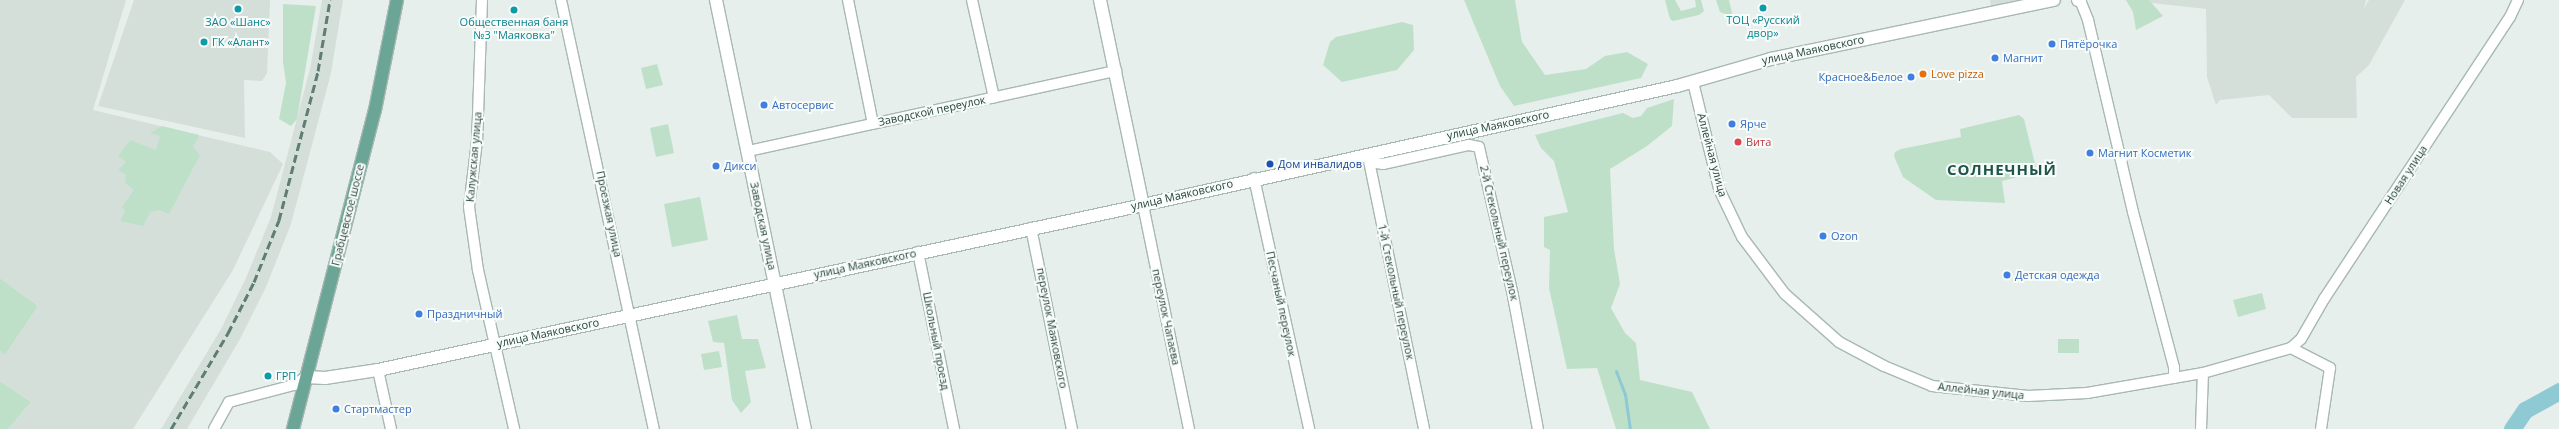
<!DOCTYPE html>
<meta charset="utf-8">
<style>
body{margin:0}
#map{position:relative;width:2559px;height:429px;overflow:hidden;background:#e6efeb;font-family:"Open Sans",sans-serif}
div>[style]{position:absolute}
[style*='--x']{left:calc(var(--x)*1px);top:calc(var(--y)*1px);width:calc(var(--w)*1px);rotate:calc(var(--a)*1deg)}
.built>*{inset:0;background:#d4dfda}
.green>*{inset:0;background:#bfe0c8}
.stream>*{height:3px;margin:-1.5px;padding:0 1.5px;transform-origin:1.5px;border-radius:1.5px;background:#8ec9d4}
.river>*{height:17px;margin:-8.5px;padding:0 8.5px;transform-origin:8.5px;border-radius:8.5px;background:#8ec9d4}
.roads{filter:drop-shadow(1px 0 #a8b8b2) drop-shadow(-1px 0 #a8b8b2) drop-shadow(0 1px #a8b8b2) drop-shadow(0 -1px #a8b8b2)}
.street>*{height:10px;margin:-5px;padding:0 5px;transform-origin:5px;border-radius:5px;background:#fff}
.secondary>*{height:12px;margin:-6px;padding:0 6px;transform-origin:6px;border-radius:6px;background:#fff}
.primary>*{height:12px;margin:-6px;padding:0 6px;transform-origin:6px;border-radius:6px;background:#6aa596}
.rail>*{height:3px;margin-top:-1.5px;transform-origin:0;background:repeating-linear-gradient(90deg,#5f7d75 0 8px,transparent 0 12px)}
.dots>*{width:11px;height:11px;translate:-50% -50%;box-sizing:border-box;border:2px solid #f7fbf9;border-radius:50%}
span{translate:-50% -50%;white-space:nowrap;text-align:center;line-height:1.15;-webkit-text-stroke:4px #f7fbf9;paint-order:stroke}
.culture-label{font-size:11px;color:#0d838f}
.left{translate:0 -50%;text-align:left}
.shop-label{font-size:11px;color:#366cbe}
.right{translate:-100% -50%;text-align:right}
.street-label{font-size:11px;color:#24423a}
.food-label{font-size:11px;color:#c56008}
.health-label{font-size:11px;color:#be3a42}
.transit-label{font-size:11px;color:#164399}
.district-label{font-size:15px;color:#1f5548;font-weight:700;letter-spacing:1px}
</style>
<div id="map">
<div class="built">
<div style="clip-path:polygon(0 0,126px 0,93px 110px,270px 152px,283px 164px,233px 270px,133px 429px,8px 429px,31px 402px,0 381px,0 351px,5px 355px,38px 306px,0 278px)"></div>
<div style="clip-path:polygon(134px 0,270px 0,267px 73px,262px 81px,244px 80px,245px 138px,98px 106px)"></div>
<div style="clip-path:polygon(322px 0,343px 0,331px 73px,291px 224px,266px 287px,240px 339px,187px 429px,161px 429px,221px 329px,246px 278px,271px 217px,310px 69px)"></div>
<div style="clip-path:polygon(1990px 0,2017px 0,1991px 6px)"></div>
<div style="clip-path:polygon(2125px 0,2366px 0,2364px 8px,2369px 0,2405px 0,2369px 65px,2356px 77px,2357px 118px,2292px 118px,2269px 95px,2220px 100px,2216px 105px,2207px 77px,2206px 9px)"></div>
</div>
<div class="green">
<div style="clip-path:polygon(1464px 0,1515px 0,1522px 42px,1545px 75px,1586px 69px,1605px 56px,1627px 52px,1648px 64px,1641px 78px,1514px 106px,1500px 86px)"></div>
<div style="clip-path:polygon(1665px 0,1675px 0,1681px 11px,1696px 7px,1695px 0,1701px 0,1704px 11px,1699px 15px,1673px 21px,1670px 19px)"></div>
<div style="clip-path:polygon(1716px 0,1729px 0,1733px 17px,1720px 12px)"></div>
<div style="clip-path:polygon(2126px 0,2149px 0,2163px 16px,2136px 30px,2133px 12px)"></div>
<div style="clip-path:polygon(283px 4px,316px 6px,297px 119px,291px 126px,279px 119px,286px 83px,283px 62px)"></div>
<div style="clip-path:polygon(1402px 22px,1413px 25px,1414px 50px,1397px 70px,1342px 82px,1323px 65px,1330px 42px,1336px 37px)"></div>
<div style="clip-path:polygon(657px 64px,663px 85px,646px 89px,641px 68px)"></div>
<div style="clip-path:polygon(1674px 99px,1672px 126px,1647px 146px,1610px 169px,1614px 249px,1620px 284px,1611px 308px,1625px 333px,1636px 343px,1640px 380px,1692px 392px,1710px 429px,1616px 429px,1597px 368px,1567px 369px,1549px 288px,1550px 250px,1544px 247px,1544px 217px,1568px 212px,1554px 161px,1541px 148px,1535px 135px,1623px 113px,1633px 118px,1641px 116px,1647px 108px)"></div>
<div style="clip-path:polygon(2019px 115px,2024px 119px,2036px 168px,2033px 173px,2002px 181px,2005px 203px,1936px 200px,1903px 177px,1894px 156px,1895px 152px,1901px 149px,1961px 137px,1960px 129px)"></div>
<div style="clip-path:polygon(668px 124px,674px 153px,656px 157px,650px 128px)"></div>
<div style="clip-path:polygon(162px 126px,199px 135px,193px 147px,200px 155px,169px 214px,160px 210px,150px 212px,143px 226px,120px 221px,125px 211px,122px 207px,134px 190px,125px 183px,126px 175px,118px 170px,126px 162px,118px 156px,130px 140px,156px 150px,160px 136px,150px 133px)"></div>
<div style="clip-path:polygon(700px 197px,708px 240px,672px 247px,664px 204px)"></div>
<div style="clip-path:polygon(0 278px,38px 306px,5px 355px,0 351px)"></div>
<div style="clip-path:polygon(2262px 293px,2266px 309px,2238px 317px,2233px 300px)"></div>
<div style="clip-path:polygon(737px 315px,742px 339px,758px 339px,766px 368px,745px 371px,751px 402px,741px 413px,732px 400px,724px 343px,713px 342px,708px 321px)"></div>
<div style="clip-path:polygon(2058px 339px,2079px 339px,2079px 353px,2058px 353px)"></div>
<div style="clip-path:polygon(719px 351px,722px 367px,704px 370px,701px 354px)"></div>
<div style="clip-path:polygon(0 381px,31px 402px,8px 429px,0 429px)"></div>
</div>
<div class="stream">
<div style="--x:1616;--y:371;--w:25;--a:69"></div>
<div style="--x:1625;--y:394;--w:35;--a:82"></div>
</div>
<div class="river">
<div style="--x:2512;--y:429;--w:23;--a:-56"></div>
<div style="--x:2525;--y:410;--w:39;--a:-29"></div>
</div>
<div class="roads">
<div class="street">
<div style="--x:482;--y:0;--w:141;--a:92"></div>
<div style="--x:477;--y:141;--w:66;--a:96.9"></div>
<div style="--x:469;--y:207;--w:64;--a:81.9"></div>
<div style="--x:478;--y:270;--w:163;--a:77.2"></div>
<div style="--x:561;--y:0;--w:439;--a:77.8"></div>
<div style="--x:848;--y:0;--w:126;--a:78.6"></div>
<div style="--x:972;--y:0;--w:100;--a:77.3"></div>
<div style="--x:2080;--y:0;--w:22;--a:68"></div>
<div style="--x:2088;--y:20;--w:197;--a:76.8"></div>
<div style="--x:2133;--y:212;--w:160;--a:75.2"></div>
<div style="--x:2174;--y:367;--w:11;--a:90"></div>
<div style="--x:1693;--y:82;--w:110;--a:76.3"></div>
<div style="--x:1719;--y:189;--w:53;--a:64.4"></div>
<div style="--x:1742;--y:237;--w:71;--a:53"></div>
<div style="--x:1785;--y:294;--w:72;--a:41.6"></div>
<div style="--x:1839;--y:342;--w:51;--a:28.1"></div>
<div style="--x:1884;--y:366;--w:52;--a:22.6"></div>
<div style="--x:1932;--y:386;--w:97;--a:5.9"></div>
<div style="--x:2028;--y:396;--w:59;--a:-2.9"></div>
<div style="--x:2087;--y:393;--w:118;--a:-9.8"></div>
<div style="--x:2203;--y:373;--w:91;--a:-15.9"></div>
<div style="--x:2291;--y:348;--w:13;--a:-42"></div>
<div style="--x:2301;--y:339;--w:46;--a:-60.1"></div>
<div style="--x:2324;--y:299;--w:338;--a:-56.6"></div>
<div style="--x:2510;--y:17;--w:19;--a:-65"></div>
<div style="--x:748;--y:151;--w:377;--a:-12.3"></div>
<div style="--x:1368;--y:156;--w:279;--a:78.4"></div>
<div style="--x:1370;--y:162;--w:13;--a:9"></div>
<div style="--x:1383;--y:164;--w:88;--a:-12.5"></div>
<div style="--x:1469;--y:145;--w:10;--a:11"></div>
<div style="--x:1479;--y:147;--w:153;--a:77.1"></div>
<div style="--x:1513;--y:296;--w:135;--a:79.4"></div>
<div style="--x:1254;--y:178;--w:257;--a:77.6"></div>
<div style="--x:1143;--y:205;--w:229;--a:78.4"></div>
<div style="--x:1031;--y:228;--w:205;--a:78.5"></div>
<div style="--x:918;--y:252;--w:181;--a:78.5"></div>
<div style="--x:2291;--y:348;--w:44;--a:27.1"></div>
<div style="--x:2330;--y:368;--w:62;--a:98.4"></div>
<div style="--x:378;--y:370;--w:60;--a:77.6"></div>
<div style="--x:214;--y:429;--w:31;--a:-61"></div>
<div style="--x:229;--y:402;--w:67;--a:-14.7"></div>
<div style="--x:294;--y:385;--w:14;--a:-34"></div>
<div style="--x:2201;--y:429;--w:56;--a:-88"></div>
</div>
<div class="secondary">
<div style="--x:716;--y:0;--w:438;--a:78.3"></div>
<div style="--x:1100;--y:0;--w:209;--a:78.2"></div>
<div style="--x:2078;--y:0;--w:2;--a:0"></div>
<div style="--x:306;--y:377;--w:19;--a:3"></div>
<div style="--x:325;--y:378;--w:54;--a:-8.6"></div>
<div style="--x:378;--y:370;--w:783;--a:-12.17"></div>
<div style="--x:1143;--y:205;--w:547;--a:-12.56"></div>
<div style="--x:1677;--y:86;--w:98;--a:-16"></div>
<div style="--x:1771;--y:59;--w:289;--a:-11.8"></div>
</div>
<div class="primary">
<div style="--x:293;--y:429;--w:329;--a:-75.6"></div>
<div style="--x:375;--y:110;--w:112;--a:-78.7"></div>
</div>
</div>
<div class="rail">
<div style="--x:171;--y:429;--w:112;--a:-59.3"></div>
<div style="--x:228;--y:333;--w:57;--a:-63"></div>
<div style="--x:254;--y:282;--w:67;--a:-68"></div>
<div style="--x:279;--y:220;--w:154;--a:-75.3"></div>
<div style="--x:318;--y:71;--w:72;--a:-80.4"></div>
</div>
<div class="dots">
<div style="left:1763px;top:8px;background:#0f9aa8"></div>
<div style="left:238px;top:9px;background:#0f9aa8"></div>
<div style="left:514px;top:10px;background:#0f9aa8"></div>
<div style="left:204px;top:42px;background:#0f9aa8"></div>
<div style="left:2052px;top:44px;background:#3f7fe0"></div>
<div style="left:1995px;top:58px;background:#3f7fe0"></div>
<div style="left:1923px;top:74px;background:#e8710a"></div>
<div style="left:1911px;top:77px;background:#3f7fe0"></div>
<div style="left:764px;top:105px;background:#3f7fe0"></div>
<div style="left:1732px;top:124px;background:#3f7fe0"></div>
<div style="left:1738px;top:142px;background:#e0444e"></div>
<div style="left:2090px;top:153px;background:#3f7fe0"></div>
<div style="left:1270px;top:164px;background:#1a4fb4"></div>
<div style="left:716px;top:166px;background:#3f7fe0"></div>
<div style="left:1823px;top:236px;background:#3f7fe0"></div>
<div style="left:2007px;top:275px;background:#3f7fe0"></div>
<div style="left:419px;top:314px;background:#3f7fe0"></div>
<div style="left:268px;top:376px;background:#0f9aa8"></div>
<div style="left:336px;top:409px;background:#3f7fe0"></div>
</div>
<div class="culture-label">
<span style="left:1763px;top:27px">ТОЦ «Русский<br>двор»</span>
<span style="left:238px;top:22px">ЗАО «Шанс»</span>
<span style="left:514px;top:29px">Общественная баня<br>№3 "Маяковка"</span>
<span class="left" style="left:212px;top:42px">ГК «Алант»</span>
<span class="left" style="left:276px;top:376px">ГРП</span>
</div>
<div class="shop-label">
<span class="left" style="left:2060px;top:44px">Пятёрочка</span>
<span class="left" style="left:2003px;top:58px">Магнит</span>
<span class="right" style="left:1903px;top:77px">Красное&amp;Белое</span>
<span class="left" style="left:772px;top:105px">Автосервис</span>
<span class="left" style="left:1740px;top:124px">Ярче</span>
<span class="left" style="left:2098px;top:153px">Магнит Косметик</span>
<span class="left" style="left:724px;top:166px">Дикси</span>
<span class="left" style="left:1831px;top:236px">Ozon</span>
<span class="left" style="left:2015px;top:275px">Детская одежда</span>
<span class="left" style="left:427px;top:314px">Праздничный</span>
<span class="left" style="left:344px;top:409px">Стартмастер</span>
</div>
<div class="street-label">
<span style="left:1813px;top:50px;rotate:-12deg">улица Маяковского</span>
<span style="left:932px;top:111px;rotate:-12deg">Заводской переулок</span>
<span style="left:1498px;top:125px;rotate:-12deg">улица Маяковского</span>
<span style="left:1712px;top:155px;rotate:75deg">Аллейная улица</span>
<span style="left:474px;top:157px;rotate:-85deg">Калужская улица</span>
<span style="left:2406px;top:175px;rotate:-57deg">Новая улица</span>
<span style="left:1182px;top:195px;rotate:-13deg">улица Маяковского</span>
<span style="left:609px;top:214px;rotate:78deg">Проезжая улица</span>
<span style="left:348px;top:215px;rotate:-76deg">Грабцевское шоссе</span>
<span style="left:763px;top:226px;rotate:78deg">Заводская улица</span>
<span style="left:1499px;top:233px;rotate:77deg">2-й Стекольный переулок</span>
<span style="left:865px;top:264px;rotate:-12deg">улица Маяковского</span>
<span style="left:1396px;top:292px;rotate:78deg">1-й Стекольный переулок</span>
<span style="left:1281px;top:304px;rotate:78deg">Песчаный переулок</span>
<span style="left:1166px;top:317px;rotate:78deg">переулок Чапаева</span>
<span style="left:1052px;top:328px;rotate:79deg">переулок Маяковского</span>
<span style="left:548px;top:333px;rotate:-12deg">улица Маяковского</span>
<span style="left:936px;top:341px;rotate:79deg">Школьный проезд</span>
<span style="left:1981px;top:391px;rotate:6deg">Аллейная улица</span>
</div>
<div class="food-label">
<span class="left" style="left:1931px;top:74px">Love pizza</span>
</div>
<div class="health-label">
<span class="left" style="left:1746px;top:142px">Вита</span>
</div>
<div class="transit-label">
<span class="left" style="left:1278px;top:164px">Дом инвалидов</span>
</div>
<div class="district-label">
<span style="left:2002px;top:170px">СОЛНЕЧНЫЙ</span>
</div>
</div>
